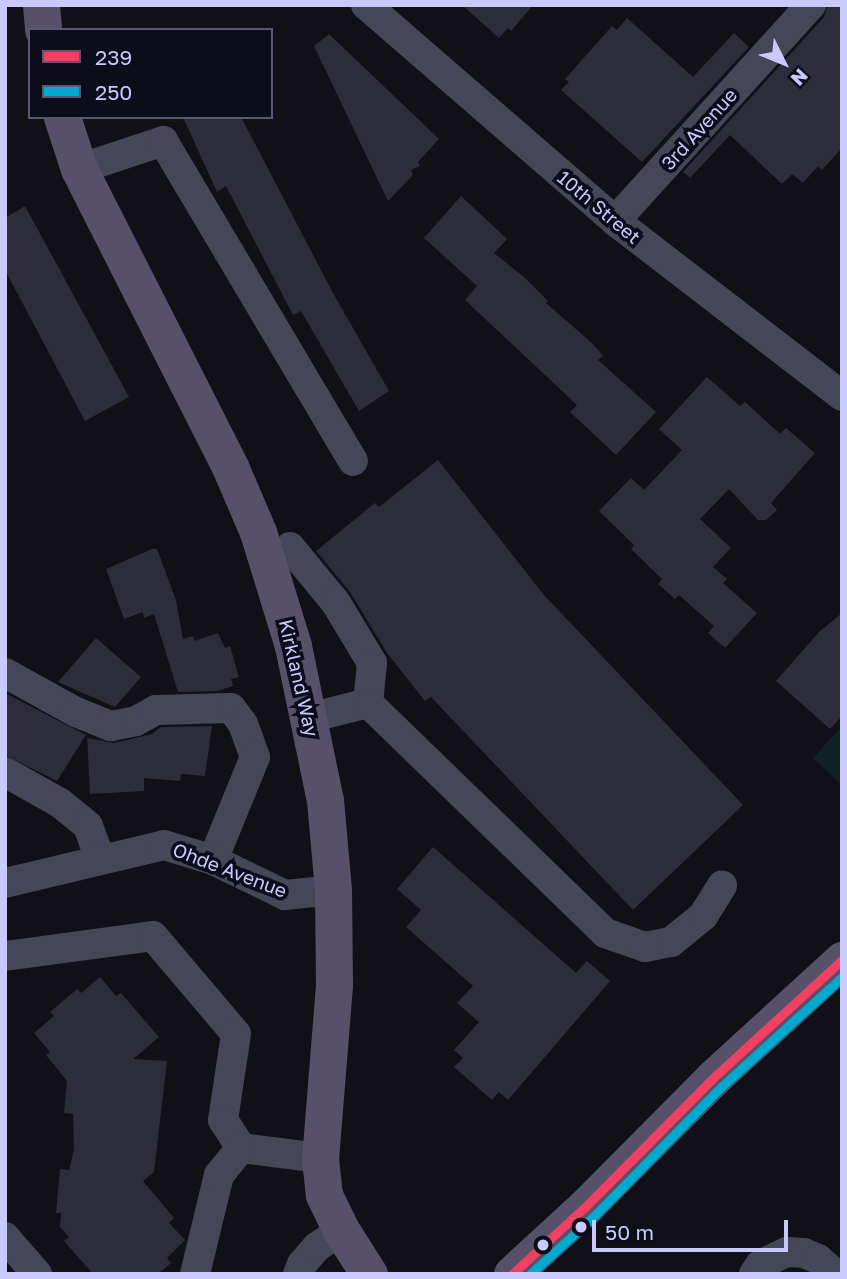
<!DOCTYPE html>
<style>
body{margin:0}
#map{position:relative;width:847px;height:1279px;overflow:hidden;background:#101016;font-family:"Golos Text",sans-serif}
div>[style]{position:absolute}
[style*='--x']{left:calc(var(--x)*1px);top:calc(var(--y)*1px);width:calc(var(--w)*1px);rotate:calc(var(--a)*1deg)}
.green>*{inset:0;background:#0f2120}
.building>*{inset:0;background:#2d2c3a}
.minor>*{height:30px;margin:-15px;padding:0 15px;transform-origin:15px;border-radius:15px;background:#454657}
.major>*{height:37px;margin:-18.5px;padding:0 18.5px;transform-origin:18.5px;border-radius:18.5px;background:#575069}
.bus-1>*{height:9px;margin:-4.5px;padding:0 4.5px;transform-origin:4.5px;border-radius:4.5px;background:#f24062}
.bus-2>*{height:9px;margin:-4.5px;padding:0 4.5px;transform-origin:4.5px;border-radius:4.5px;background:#00a9ce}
.dots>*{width:19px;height:19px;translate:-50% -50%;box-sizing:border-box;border:4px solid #0d0c1a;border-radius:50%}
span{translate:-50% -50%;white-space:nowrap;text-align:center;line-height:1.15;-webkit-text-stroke:7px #0d0c1a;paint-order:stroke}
.street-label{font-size:19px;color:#c9c9fb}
.frame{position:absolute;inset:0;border:7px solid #c9c9fb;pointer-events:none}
.legend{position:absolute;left:28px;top:28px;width:245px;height:91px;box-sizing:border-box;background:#0d0c1a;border:2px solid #585874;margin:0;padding:9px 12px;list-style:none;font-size:21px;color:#c9c9fb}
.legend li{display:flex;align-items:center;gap:14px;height:35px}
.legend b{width:35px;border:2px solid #585874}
.north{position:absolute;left:749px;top:28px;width:70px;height:70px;-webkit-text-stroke:5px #0d0c1a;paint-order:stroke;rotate:133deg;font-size:19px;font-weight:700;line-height:28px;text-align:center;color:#c9c9fb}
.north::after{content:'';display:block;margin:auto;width:24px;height:32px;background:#c9c9fb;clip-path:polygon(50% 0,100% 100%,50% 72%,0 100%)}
.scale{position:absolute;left:592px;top:1220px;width:196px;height:32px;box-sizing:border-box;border:4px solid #c9c9fb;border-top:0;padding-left:9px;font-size:21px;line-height:24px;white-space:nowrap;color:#c9c9fb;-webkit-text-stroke:5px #0d0c1a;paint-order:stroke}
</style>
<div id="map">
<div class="green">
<div style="clip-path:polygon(842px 726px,842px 786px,813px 758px)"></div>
</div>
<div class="building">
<div style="clip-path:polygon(462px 5px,533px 5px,511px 31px,508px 28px,499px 38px)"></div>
<div style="clip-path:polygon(828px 5px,842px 5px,842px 148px,822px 170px,818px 166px,803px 183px,792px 174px,782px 184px,730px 135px,690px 178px,683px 172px,824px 17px)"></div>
<div style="clip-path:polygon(627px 18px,693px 77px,734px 33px,749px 47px,642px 162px,561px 90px,569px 82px,565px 79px,612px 26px,617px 30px)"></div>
<div style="clip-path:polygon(329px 34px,439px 139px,418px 162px,420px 166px,411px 170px,413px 175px,388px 201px,314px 46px)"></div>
<div style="clip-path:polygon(183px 117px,241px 117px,333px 293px,389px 391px,359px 411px,301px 311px,293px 315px,226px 186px,217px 192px)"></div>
<div style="clip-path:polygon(461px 196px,507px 239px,494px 253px,524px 277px,548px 301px,546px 303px,593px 344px,603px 356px,598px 360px,656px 412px,616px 455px,570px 412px,577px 405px,465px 300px,477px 286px,424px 238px)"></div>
<div style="clip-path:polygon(25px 206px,129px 397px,85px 421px,5px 270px,5px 218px)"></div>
<div style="clip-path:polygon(707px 377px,740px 406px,745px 402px,780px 434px,786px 428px,815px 453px,771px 503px,777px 510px,766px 520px,758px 520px,729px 489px,700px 519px,731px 548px,713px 567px,727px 579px,723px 583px,757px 613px,725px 648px,708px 633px,714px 626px,679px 595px,675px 599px,658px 584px,662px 579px,631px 549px,634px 545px,599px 511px,631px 478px,644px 490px,682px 450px,659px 429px)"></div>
<div style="clip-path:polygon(438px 460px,544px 595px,743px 805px,633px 910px,431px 697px,425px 701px,387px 653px,350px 592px,316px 551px,375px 503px,379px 507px)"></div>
<div style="clip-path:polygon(152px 549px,157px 549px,176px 600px,183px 639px,193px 636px,194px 641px,218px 633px,225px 648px,230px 646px,239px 677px,231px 679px,233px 686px,217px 691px,178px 692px,154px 614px,144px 618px,143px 612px,124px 619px,106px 569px)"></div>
<div style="clip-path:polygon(842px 613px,842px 716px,830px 729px,776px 681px,819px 632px)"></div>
<div style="clip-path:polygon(96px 638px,141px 677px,115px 707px,58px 682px)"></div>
<div style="clip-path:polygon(5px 693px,86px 735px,57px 781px,5px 755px)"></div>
<div style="clip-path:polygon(212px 726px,205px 776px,181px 774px,180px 781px,144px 778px,144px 791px,90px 794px,87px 735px,87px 738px,114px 743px,152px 734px,161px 727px)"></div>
<div style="clip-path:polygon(433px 847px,576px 973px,587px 961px,610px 981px,508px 1100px,499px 1092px,492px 1100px,454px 1067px,463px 1058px,454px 1050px,479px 1022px,457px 1003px,473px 986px,406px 927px,421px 910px,397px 889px)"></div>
<div style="clip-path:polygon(100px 977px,116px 996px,121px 993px,159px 1037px,133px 1059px,167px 1061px,154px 1172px,143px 1181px,174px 1218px,169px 1223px,185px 1240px,167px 1258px,171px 1263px,158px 1274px,93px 1274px,64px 1241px,69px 1237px,60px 1227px,61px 1213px,56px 1213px,60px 1169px,69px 1170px,74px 1149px,73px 1114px,64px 1113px,67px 1081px,46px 1055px,50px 1052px,34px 1033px,54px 1016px,50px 1012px,77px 989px,81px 993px)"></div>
</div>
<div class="minor">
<div style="--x:366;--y:5;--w:330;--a:40.9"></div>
<div style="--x:615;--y:221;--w:287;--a:37.6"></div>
<div style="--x:79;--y:169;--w:89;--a:-18.4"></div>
<div style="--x:163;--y:141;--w:372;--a:59.3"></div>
<div style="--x:615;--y:221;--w:292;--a:-47.8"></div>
<div style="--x:290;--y:547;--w:72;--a:50.6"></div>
<div style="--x:336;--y:603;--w:70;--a:59"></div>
<div style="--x:372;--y:663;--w:40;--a:95.7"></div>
<div style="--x:5;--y:673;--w:81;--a:28.8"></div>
<div style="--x:76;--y:712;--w:38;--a:22"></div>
<div style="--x:111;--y:726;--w:25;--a:-11"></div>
<div style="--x:136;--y:721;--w:23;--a:-29"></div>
<div style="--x:156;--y:710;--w:75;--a:-1.5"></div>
<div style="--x:231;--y:708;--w:20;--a:53"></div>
<div style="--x:243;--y:724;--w:35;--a:70"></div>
<div style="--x:255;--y:757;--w:111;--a:112.2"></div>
<div style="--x:309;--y:718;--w:61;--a:-14.3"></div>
<div style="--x:368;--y:703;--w:330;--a:44.1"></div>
<div style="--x:605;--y:933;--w:42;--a:19.3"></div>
<div style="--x:645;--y:947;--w:26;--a:-11"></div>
<div style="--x:671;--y:942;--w:41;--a:-39.1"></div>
<div style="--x:703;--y:916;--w:36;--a:-58"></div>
<div style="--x:5;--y:772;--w:63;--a:29.4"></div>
<div style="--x:60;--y:803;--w:36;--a:39"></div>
<div style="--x:88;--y:826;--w:35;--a:70"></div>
<div style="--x:5;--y:883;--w:163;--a:-13.4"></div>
<div style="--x:164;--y:845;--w:51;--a:17"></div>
<div style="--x:213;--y:860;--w:80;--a:25.9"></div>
<div style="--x:285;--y:895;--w:48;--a:-5.9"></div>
<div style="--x:5;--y:956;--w:149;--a:-7.7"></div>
<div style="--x:153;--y:936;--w:128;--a:49.7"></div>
<div style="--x:236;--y:1034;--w:87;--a:98.6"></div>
<div style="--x:223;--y:1120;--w:33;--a:57"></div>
<div style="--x:241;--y:1148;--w:80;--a:7.2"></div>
<div style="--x:5;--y:1237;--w:49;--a:49.1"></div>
<div style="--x:195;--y:1274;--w:102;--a:-76.4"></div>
<div style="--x:219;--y:1175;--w:35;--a:-51"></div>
<div style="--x:298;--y:1274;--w:11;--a:-68"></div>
<div style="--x:302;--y:1264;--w:23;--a:-49"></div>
<div style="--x:317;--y:1247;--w:29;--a:-35"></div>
<div style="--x:754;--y:1274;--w:11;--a:-56"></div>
<div style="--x:760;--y:1265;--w:30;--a:-26"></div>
<div style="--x:787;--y:1252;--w:17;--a:3"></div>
<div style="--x:804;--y:1253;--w:15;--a:23"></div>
<div style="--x:818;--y:1259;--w:23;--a:41"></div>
</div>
<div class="major">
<div style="--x:41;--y:5;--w:25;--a:85"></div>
<div style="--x:62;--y:117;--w:55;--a:71.9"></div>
<div style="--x:79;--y:169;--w:336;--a:63.1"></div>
<div style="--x:231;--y:469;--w:69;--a:66.8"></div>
<div style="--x:258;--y:532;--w:119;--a:72.9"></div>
<div style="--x:293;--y:646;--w:157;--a:78.3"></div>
<div style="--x:325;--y:800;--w:90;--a:84.9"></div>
<div style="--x:333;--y:890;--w:95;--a:89.4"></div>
<div style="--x:334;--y:985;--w:174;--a:94.6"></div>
<div style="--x:320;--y:1158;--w:37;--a:84"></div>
<div style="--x:324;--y:1195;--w:39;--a:64"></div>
<div style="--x:341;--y:1230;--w:52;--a:57.5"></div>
<div style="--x:512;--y:1274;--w:100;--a:-42.6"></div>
<div style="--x:586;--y:1206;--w:180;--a:-45.2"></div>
<div style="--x:713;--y:1078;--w:175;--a:-42.5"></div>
</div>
<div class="bus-1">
<div style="--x:512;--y:1274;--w:100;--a:-42.6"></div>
<div style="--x:586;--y:1206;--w:180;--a:-45.2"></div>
<div style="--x:713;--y:1078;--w:175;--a:-42.5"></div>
</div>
<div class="bus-2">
<div style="--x:530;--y:1274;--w:88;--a:-42.2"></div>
<div style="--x:595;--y:1215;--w:180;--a:-45.5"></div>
<div style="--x:721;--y:1087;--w:164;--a:-42.3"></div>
</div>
<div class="dots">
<div style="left:581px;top:1227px;background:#c9c9fb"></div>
<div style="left:543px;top:1245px;background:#c9c9fb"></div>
</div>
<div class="street-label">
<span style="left:699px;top:129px;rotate:-48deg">3rd Avenue</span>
<span style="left:599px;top:207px;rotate:40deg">10th Street</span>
<span style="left:299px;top:678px;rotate:77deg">Kirkland Way</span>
<span style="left:230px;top:870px;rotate:21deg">Ohde Avenue</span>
</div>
<div class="frame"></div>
<ul class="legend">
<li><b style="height:9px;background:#f24062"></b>239</li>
<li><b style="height:9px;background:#00a9ce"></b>250</li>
</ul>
<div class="north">N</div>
<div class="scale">50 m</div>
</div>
